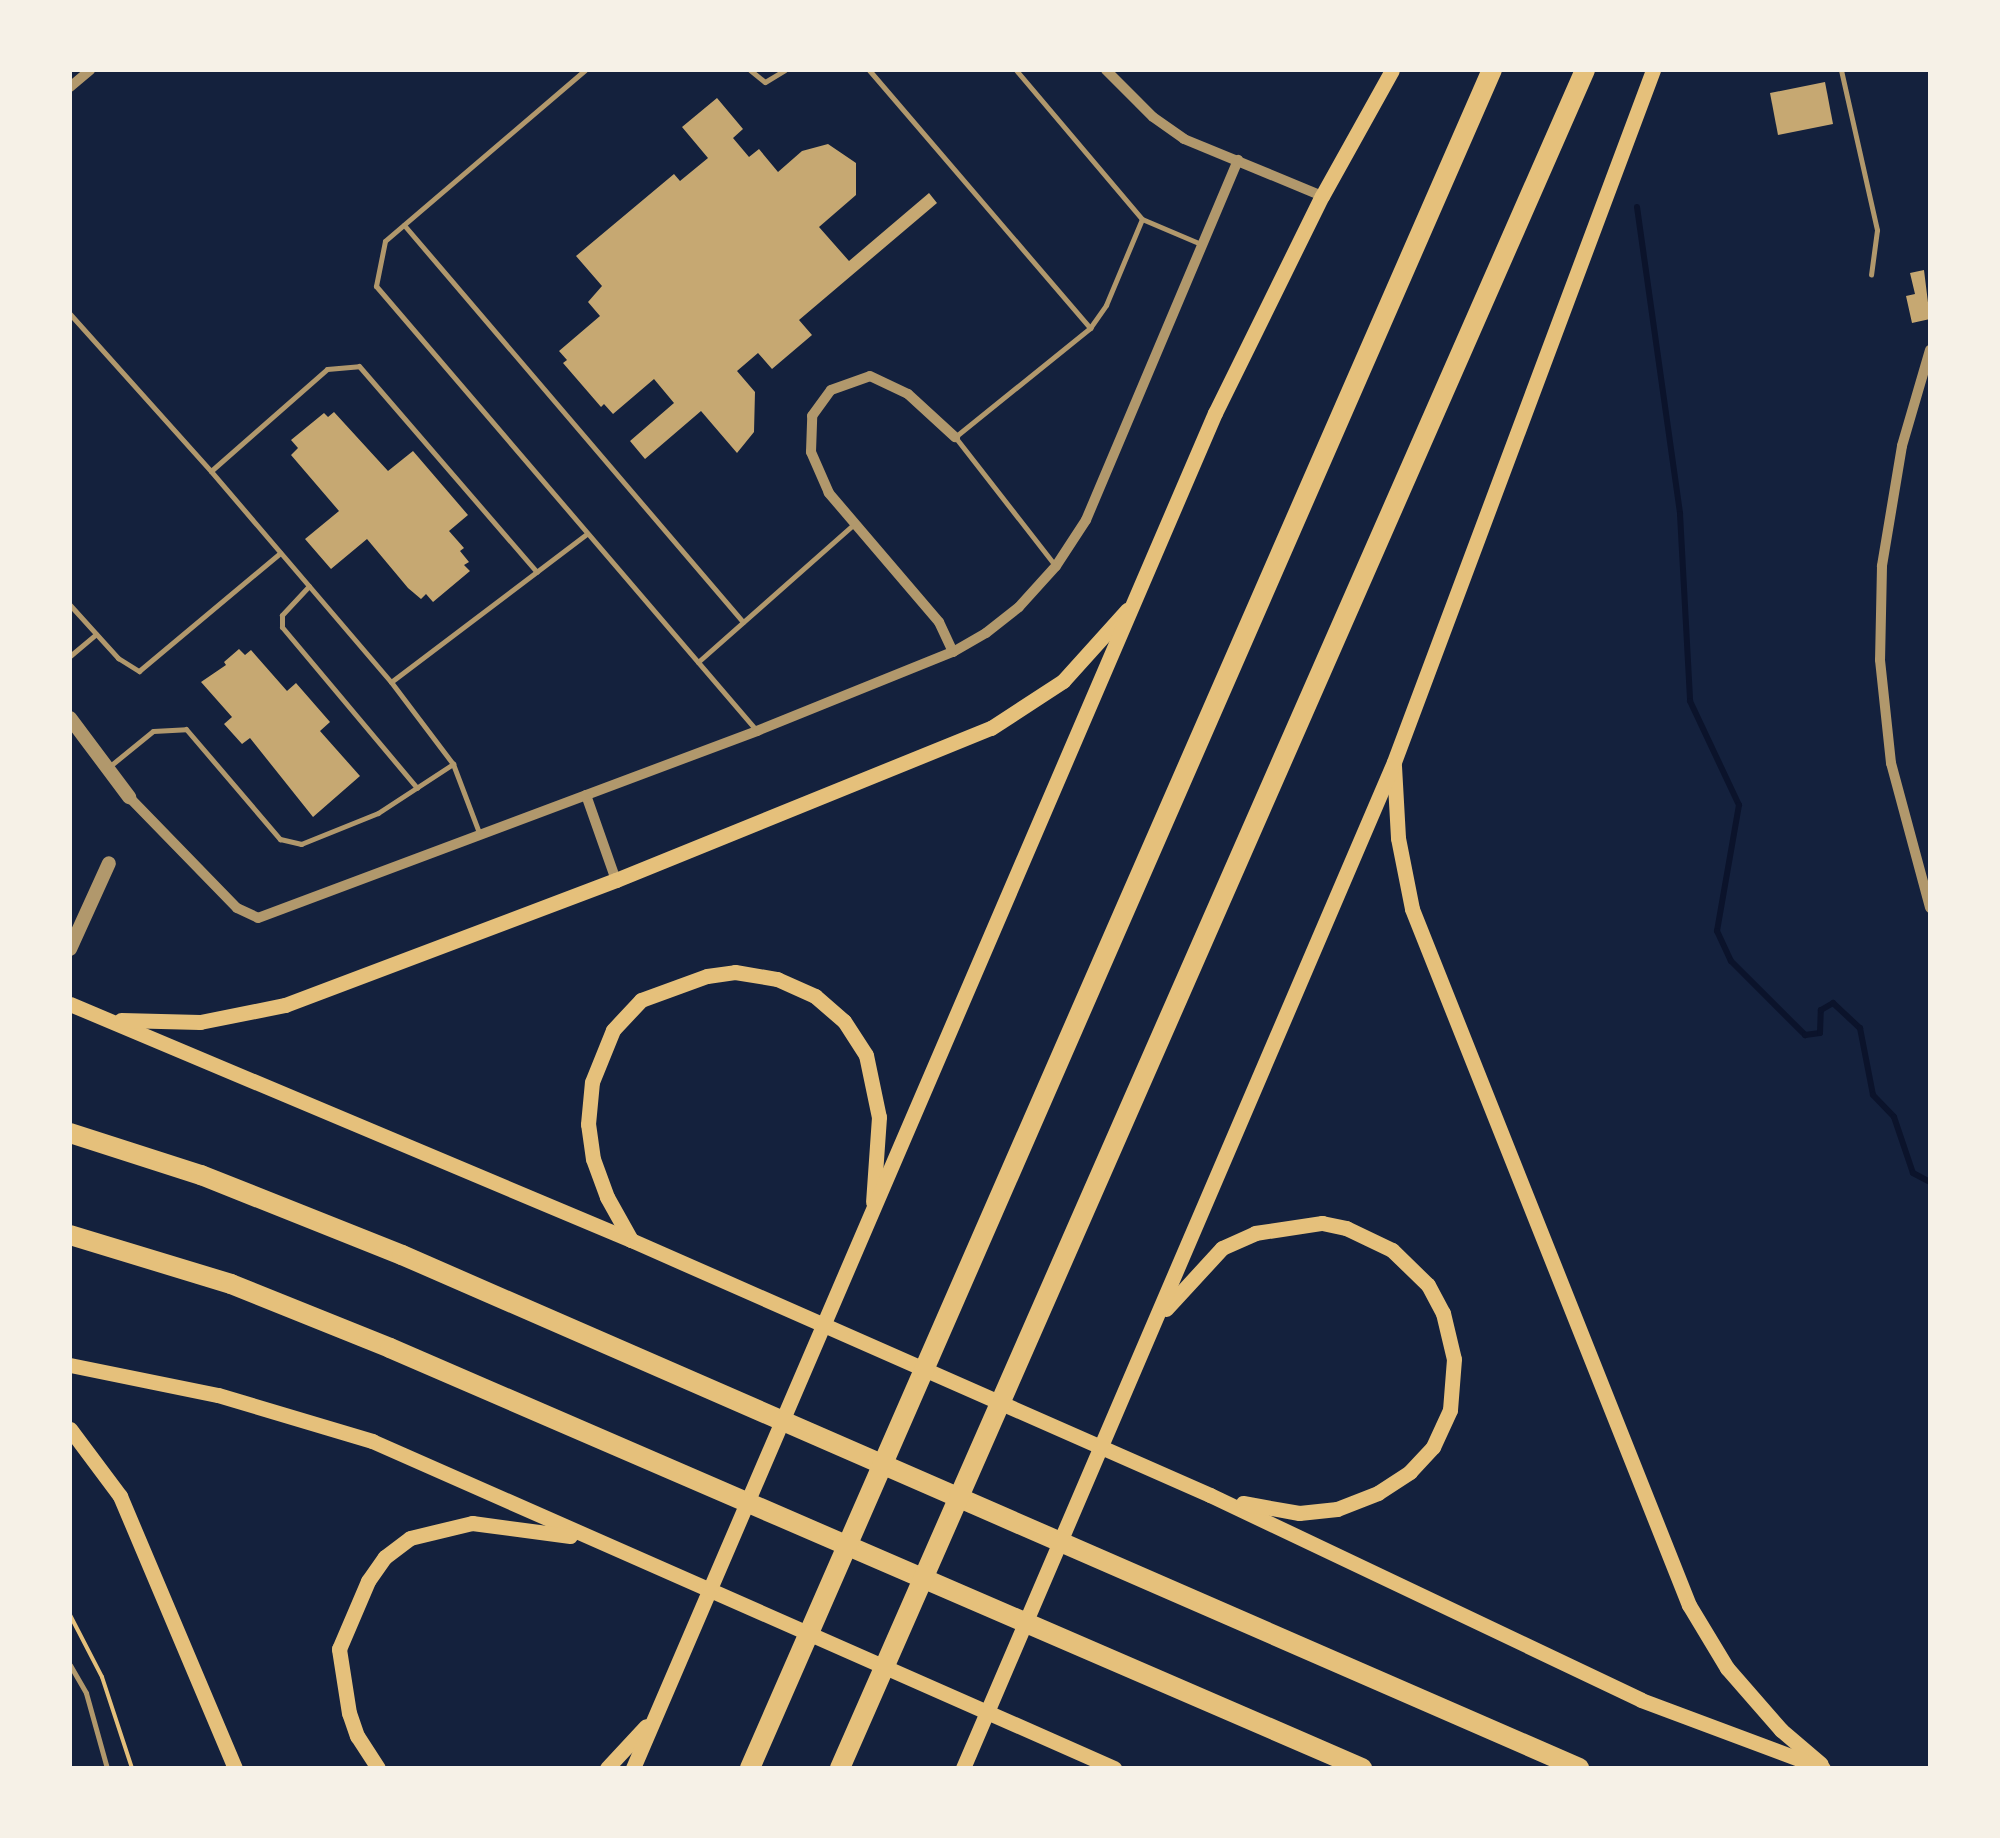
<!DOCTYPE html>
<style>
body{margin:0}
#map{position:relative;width:2000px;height:1838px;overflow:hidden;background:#14213d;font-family:Montserrat,sans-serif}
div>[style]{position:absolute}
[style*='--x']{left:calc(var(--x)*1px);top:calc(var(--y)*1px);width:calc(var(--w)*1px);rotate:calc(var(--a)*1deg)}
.stream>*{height:6px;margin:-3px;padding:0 3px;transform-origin:3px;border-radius:3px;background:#0b132b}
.building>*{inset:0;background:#c6a872}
.path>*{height:4px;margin:-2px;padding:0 2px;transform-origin:2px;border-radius:2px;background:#e5c07b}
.service>*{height:5px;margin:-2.5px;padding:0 2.5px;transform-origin:2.5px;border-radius:2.5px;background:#b1986c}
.minor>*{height:10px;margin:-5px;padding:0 5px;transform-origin:5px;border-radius:5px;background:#b1986c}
.tertiary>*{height:14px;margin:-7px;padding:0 7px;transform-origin:7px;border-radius:7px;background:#b1986c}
.secondary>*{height:15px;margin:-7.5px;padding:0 7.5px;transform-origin:7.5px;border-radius:7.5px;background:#e5c07b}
.motorway>*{height:20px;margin:-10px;padding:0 10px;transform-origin:10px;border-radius:10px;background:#e5c07b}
span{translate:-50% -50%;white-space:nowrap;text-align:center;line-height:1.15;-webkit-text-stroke:10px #f6f1e7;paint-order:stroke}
.frame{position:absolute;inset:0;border:72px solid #f6f1e7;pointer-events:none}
</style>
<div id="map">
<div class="stream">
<div style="--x:1637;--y:207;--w:310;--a:82"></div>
<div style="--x:1680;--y:514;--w:187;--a:86.9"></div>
<div style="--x:1690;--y:701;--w:115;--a:64.8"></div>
<div style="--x:1739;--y:805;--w:128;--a:99.9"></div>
<div style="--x:1717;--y:931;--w:33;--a:65"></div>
<div style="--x:1731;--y:961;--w:105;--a:45"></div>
<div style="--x:1805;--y:1035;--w:15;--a:-8"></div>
<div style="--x:1820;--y:1033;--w:23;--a:-88"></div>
<div style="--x:1821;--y:1010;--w:14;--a:-30"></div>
<div style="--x:1833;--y:1003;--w:37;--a:43"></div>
<div style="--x:1860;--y:1028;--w:68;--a:79"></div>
<div style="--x:1873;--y:1095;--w:30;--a:46"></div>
<div style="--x:1894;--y:1117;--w:59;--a:71.3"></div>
<div style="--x:1913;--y:1173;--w:19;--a:28"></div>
</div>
<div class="building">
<div style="clip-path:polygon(1825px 82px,1833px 124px,1778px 135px,1770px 93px)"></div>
<div style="clip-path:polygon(717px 98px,743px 129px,733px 138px,749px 157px,759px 149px,778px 172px,802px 151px,828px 144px,856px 163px,856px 195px,819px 227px,849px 261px,929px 193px,937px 203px,799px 320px,812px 335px,772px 369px,758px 353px,737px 371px,755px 392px,754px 432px,737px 453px,701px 411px,645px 459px,630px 441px,674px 403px,654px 379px,613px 414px,604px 404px,601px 407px,563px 363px,567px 360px,559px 351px,600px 316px,588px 302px,602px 286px,576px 256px,674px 174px,680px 181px,708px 158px,682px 127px)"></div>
<div style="clip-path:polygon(1924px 270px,1930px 319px,1912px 323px,1906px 296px,1915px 294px,1910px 273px)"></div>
<div style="clip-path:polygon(334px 412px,388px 471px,413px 451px,468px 515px,449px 531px,464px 548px,460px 551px,469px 562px,464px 565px,470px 571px,433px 602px,426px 594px,421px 599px,408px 588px,367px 539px,331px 569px,305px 539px,339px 511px,291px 455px,298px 448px,291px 440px,324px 413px,328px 417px)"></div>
<div style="clip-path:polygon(239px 649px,245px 655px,251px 650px,287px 691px,296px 683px,330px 722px,320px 731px,360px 776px,313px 817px,250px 738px,242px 744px,224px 724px,232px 717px,201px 682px,226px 665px,224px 662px)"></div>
</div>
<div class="path">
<div style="--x:70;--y:1615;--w:70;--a:62.7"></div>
<div style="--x:102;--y:1677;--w:96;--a:71.8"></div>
</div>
<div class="service">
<div style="--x:585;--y:70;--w:263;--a:139.5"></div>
<div style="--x:385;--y:241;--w:46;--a:101.3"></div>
<div style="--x:376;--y:286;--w:586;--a:49.43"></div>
<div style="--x:750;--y:70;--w:19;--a:39"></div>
<div style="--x:765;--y:82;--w:23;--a:-31"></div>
<div style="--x:869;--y:70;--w:340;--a:49.4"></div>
<div style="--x:1016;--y:70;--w:195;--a:49.8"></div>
<div style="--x:1142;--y:219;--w:64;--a:23"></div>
<div style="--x:1841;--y:70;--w:164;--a:77.3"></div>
<div style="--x:1877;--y:230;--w:45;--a:97.6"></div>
<div style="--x:404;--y:225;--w:522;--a:49.51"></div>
<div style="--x:70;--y:314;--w:211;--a:48.1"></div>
<div style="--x:1054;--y:564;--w:161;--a:-127.9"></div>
<div style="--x:955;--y:437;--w:174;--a:-38.9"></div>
<div style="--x:1090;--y:328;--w:28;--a:-55"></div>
<div style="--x:1106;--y:305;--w:93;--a:-67.3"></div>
<div style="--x:309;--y:586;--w:40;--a:133"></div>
<div style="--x:282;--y:615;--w:12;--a:90"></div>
<div style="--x:282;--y:627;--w:210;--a:50"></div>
<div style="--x:70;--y:605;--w:72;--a:47.8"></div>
<div style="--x:118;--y:658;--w:25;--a:32"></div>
<div style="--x:139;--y:671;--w:184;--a:-39.9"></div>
<div style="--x:70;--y:656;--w:34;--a:-40"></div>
<div style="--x:698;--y:662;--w:207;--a:-41.5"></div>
<div style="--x:391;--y:682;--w:277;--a:-130.5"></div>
<div style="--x:211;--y:471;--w:154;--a:-41.3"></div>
<div style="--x:327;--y:369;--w:32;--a:-5"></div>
<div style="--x:359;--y:366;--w:272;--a:49.2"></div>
<div style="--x:453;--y:764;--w:76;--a:69.2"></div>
<div style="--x:110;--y:766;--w:55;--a:-39.1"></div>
<div style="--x:153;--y:731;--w:33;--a:-3"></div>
<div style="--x:186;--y:729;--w:145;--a:49.5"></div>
<div style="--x:280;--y:839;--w:22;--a:13"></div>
<div style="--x:301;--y:844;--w:83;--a:-21.9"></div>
<div style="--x:378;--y:813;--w:90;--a:-33.2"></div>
<div style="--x:453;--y:764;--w:103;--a:-127.1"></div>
<div style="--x:391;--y:682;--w:246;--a:-37.1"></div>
<div style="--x:70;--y:1665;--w:32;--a:60"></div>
<div style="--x:86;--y:1693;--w:78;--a:74.4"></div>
</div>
<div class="minor">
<div style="--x:1106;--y:70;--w:66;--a:45"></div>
<div style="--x:1153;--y:117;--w:38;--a:35"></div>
<div style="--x:1184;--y:139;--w:149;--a:22.4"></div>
<div style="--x:70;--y:87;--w:26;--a:-40"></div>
<div style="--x:1930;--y:350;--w:100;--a:106.3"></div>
<div style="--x:1902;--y:446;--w:122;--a:99.5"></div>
<div style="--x:1882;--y:566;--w:94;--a:91.2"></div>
<div style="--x:1880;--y:660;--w:104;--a:83.9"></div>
<div style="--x:1891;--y:763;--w:150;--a:74.9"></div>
<div style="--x:953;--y:652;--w:33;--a:-115"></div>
<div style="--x:939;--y:622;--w:170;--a:-130.5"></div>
<div style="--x:829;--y:493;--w:45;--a:-113.7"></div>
<div style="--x:811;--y:452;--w:36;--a:-88"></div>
<div style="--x:812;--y:416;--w:32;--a:-54"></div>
<div style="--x:831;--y:390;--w:41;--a:-19.7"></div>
<div style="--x:870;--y:376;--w:42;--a:25.3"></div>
<div style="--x:908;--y:394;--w:64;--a:42.5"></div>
<div style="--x:586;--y:795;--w:90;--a:70.6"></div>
<div style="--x:129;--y:797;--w:155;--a:45.8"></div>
<div style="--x:237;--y:908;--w:23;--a:25"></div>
<div style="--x:258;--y:918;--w:533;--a:-20.54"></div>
<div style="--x:757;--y:731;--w:211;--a:-22"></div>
<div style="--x:953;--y:652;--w:38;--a:-30"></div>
<div style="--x:986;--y:633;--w:42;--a:-38.2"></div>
<div style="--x:1019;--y:607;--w:55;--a:-47.9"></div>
<div style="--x:1056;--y:566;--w:55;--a:-56.9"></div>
<div style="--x:1086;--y:520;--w:391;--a:-67.1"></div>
</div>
<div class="tertiary">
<div style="--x:70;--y:718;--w:99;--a:53.2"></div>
<div style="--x:70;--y:949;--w:94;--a:-65.6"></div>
</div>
<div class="secondary">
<div style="--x:1394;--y:766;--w:72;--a:86.8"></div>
<div style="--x:1398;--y:838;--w:72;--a:78.8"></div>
<div style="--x:1412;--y:909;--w:749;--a:68.3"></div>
<div style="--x:1689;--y:1605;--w:74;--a:58.9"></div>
<div style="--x:1727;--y:1668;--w:82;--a:48.9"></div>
<div style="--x:1781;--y:1730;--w:52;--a:40.4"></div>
<div style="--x:70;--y:1004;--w:609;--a:22.82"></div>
<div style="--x:631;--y:1240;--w:633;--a:23.77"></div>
<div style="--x:1210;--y:1495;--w:477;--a:25.4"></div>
<div style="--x:1641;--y:1700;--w:194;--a:20.5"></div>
<div style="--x:121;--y:1020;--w:79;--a:1.5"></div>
<div style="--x:200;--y:1022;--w:87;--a:-11.3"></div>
<div style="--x:285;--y:1005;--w:354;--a:-20.7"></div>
<div style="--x:616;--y:880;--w:405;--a:-22.1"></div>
<div style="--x:991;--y:728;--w:86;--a:-33.1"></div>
<div style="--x:1063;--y:681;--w:96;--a:-48"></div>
<div style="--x:631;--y:1240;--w:49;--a:-119.2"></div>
<div style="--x:607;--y:1197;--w:40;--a:-110.2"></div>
<div style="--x:593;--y:1159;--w:35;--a:-98"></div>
<div style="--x:588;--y:1124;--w:42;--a:-84.6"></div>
<div style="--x:592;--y:1082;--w:56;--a:-68"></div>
<div style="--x:613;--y:1030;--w:41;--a:-47"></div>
<div style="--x:641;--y:1000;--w:70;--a:-20"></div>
<div style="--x:707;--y:976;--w:28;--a:-8"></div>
<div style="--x:735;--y:972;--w:43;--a:9.5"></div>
<div style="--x:777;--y:979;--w:42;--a:24.1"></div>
<div style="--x:815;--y:996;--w:38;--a:41"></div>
<div style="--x:844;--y:1021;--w:40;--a:57.1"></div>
<div style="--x:866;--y:1055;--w:63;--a:78.2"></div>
<div style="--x:879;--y:1117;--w:85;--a:94"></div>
<div style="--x:1166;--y:1309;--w:83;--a:-47.4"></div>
<div style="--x:1222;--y:1248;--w:36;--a:-24"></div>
<div style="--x:1255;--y:1233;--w:68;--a:-8.5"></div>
<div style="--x:1322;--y:1223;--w:25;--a:12"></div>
<div style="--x:1346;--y:1228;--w:51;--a:25.6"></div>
<div style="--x:1392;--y:1250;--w:50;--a:44.2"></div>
<div style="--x:1428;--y:1285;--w:32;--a:62"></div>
<div style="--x:1443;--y:1313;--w:47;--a:76.6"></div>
<div style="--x:1454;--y:1359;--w:51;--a:94.5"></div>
<div style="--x:1450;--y:1410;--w:41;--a:114.7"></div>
<div style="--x:1433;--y:1447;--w:34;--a:133"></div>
<div style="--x:1410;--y:1472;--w:38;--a:147"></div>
<div style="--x:1378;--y:1493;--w:44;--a:158.7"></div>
<div style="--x:1337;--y:1509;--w:38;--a:174"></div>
<div style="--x:1299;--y:1513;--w:57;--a:-169.9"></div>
<div style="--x:70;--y:1365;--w:151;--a:11.5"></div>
<div style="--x:218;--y:1395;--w:161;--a:16.6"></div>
<div style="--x:372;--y:1441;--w:811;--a:23.78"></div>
<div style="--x:70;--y:1429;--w:84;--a:53.3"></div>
<div style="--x:120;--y:1496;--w:295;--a:67.1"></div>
<div style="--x:378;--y:1768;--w:38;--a:-123"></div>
<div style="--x:357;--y:1736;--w:24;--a:-109"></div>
<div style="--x:349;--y:1713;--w:65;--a:-98.9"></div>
<div style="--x:339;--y:1649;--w:74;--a:-66.9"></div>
<div style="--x:368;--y:1581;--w:29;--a:-55"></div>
<div style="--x:385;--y:1557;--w:31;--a:-37"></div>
<div style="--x:410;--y:1538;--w:64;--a:-13.6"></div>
<div style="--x:472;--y:1523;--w:99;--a:7.6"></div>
<div style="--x:607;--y:1768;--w:57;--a:-47.1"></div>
<div style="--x:633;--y:1768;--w:1475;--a:-66.76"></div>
<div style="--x:1215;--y:413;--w:242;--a:-63.8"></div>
<div style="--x:1322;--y:196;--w:144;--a:-60.9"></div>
<div style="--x:963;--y:1768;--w:1094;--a:-66.81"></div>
<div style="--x:1394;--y:762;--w:739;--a:-69.48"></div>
</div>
<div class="motorway">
<div style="--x:70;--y:1133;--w:138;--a:17.8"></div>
<div style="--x:201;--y:1175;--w:216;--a:21.7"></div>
<div style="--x:402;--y:1255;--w:1284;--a:23.55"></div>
<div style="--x:70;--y:1235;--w:168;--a:16.9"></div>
<div style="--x:231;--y:1284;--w:171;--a:21.9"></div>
<div style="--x:390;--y:1348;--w:1059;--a:23.37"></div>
<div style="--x:750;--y:1768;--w:1853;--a:-66.4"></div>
<div style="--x:840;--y:1768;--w:1854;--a:-66.31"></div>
</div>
<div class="frame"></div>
</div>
